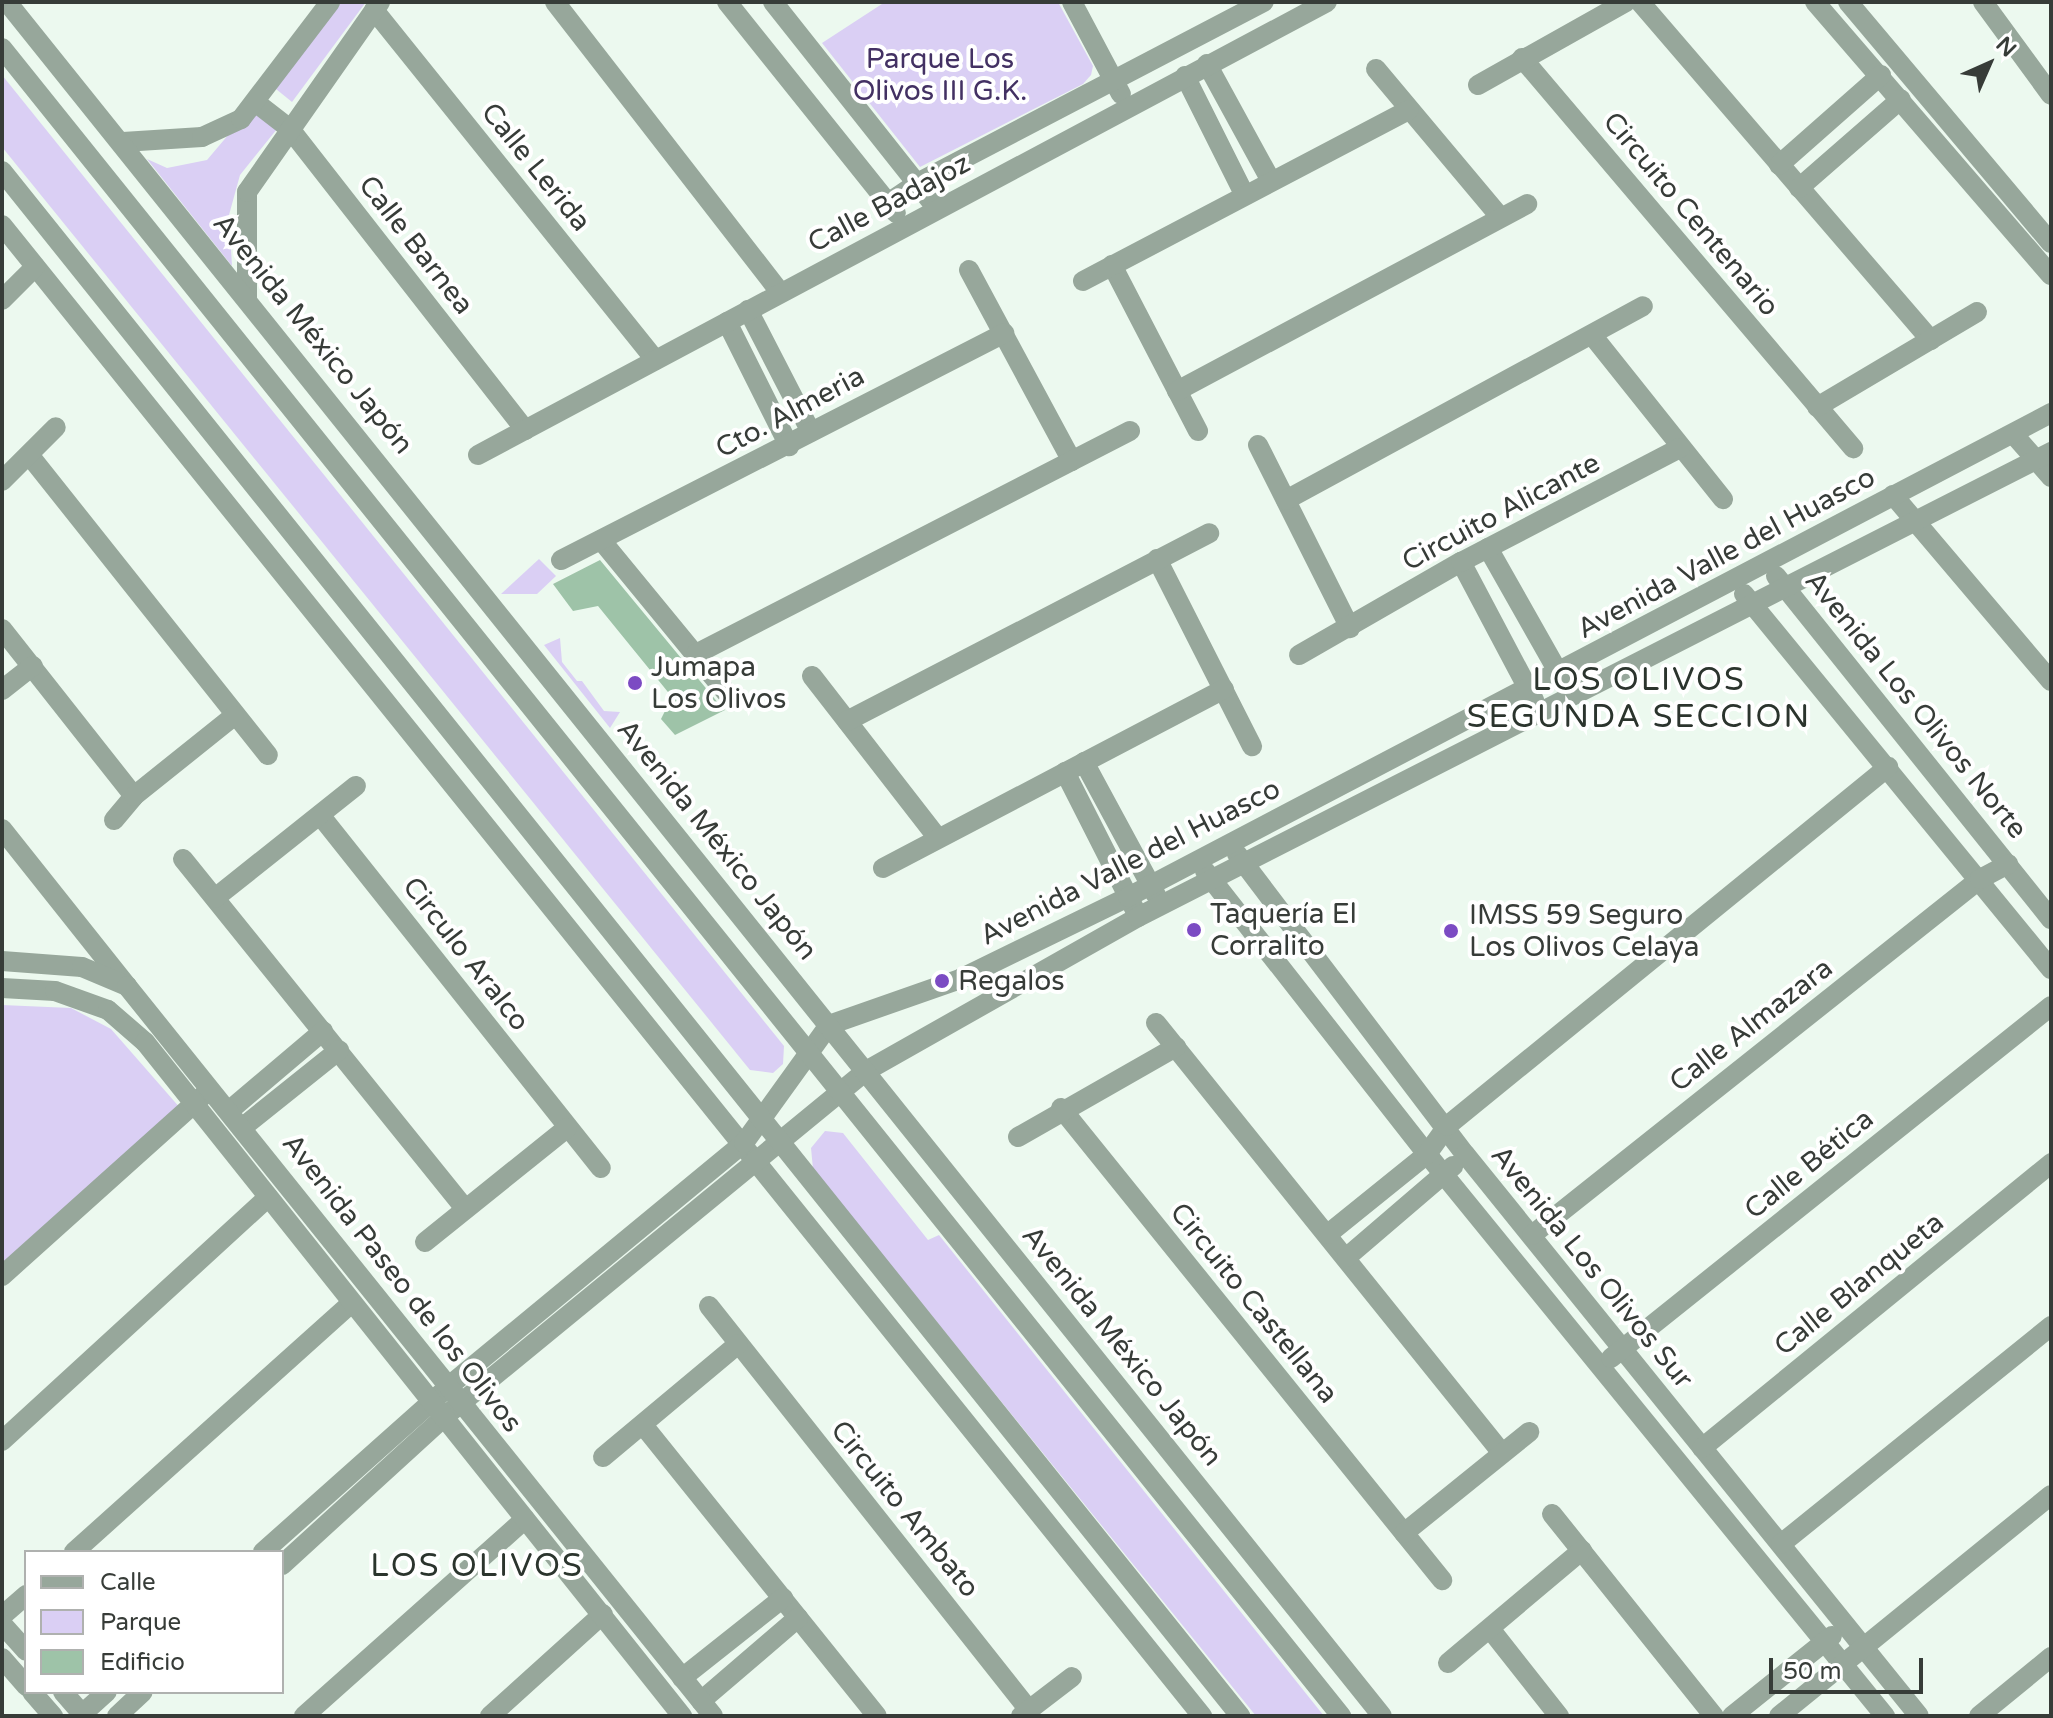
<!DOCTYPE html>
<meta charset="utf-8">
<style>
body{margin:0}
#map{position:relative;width:2053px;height:1718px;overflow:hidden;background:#ecf9ef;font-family:"Varela Round",sans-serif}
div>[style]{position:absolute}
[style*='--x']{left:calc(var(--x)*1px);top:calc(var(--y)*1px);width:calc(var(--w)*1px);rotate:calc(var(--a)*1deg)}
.green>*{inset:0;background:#dacff4}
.building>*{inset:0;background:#9ec3a8}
.minor>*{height:20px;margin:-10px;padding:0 10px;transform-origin:10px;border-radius:10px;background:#97a79b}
.tertiary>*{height:20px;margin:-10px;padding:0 10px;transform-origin:10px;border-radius:10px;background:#97a79b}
.dots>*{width:22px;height:22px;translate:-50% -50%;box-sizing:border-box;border:4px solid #fff;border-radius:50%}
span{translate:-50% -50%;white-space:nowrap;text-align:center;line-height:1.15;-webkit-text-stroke:8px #fff;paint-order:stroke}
.park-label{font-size:28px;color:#433163}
.street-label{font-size:28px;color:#373c38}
.poi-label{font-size:28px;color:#373c38}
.left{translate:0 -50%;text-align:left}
.quarter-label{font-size:32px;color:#2b342d;letter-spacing:2px}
.frame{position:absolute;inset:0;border:4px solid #373c38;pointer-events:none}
.legend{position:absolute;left:24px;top:1550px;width:260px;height:144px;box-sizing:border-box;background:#fff;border:2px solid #afb1af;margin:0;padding:10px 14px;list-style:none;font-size:24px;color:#373c38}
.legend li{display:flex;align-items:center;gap:16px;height:40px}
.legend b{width:40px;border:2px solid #afb1af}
.north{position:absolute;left:1949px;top:24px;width:80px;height:80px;-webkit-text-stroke:6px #fff;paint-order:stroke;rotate:45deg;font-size:22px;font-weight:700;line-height:32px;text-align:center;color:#373c38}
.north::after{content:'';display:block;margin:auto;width:28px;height:36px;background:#373c38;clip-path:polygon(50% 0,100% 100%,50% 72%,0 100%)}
.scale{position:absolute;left:1769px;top:1658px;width:154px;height:36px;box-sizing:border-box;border:4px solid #373c38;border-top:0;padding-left:10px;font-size:24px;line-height:28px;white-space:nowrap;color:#373c38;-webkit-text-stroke:6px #fff;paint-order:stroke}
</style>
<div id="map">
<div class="green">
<div style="clip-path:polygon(340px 2px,366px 2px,292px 102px,276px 89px)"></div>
<div style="clip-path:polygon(885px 2px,1058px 2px,1093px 66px,1091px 75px,1083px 84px,920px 167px,822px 43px)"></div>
<div style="clip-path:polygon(2px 75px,784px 1046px,783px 1064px,773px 1073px,750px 1070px,2px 147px)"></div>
<div style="clip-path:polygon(251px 108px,277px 129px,240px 175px,229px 215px,232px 266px,147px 159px,167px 168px,207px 160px)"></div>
<div style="clip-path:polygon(539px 559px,556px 576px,537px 594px,501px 594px)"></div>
<div style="clip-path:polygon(560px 638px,562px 662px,577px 681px,582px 681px,604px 711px,620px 712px,610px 728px,544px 645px)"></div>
<div style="clip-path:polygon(2px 1005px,71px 1008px,111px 1029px,181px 1109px,2px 1269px)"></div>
<div style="clip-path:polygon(825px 1131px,843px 1133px,928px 1240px,939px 1235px,1324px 1716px,1256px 1716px,813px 1169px,811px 1148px)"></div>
</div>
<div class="building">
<div style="clip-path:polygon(600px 560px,719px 704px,725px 710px,675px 735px,661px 719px,672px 697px,598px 606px,573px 611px,553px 584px)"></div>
</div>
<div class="minor">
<div style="--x:555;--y:2;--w:368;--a:52.2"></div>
<div style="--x:727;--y:2;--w:270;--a:51.3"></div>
<div style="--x:773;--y:2;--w:264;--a:51.6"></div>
<div style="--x:1072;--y:2;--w:104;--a:62"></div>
<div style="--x:1640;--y:2;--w:446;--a:49.3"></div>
<div style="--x:1815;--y:2;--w:361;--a:49.2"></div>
<div style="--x:1848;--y:2;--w:315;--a:49.9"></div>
<div style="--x:1983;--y:2;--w:115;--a:53.8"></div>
<div style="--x:374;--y:10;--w:449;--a:51.2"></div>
<div style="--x:1522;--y:58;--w:512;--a:49.68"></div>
<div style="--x:1207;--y:64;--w:133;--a:61.3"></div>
<div style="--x:1376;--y:69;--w:193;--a:50"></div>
<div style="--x:1185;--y:76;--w:132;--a:63.4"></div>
<div style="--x:1478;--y:85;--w:170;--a:-29.3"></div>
<div style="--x:255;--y:102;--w:44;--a:37.6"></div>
<div style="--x:290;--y:129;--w:382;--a:52"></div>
<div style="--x:123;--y:142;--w:79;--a:-3.6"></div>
<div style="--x:202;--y:137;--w:43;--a:-24.8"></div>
<div style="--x:241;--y:119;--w:147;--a:-52.7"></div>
<div style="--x:1779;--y:165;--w:136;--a:-41.4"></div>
<div style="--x:1799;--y:188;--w:135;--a:-41.1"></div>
<div style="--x:888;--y:203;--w:37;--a:-34"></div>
<div style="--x:919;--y:182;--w:389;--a:-27.6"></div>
<div style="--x:2;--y:225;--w:1914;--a:51.17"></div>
<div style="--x:1112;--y:265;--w:187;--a:62.6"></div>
<div style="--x:969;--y:270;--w:217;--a:61.7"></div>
<div style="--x:1083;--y:281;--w:368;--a:-27.7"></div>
<div style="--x:247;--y:298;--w:106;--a:-90"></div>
<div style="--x:247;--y:192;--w:232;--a:-55"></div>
<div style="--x:2;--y:300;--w:47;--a:-45"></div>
<div style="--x:748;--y:310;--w:137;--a:62.7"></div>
<div style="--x:727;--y:322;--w:139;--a:63.4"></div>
<div style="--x:1592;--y:335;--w:210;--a:51.4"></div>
<div style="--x:1177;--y:391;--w:397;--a:-28.1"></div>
<div style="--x:1817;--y:407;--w:186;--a:-30.7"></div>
<div style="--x:2015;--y:436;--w:55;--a:48.7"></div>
<div style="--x:1258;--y:445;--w:205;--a:63.3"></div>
<div style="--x:478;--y:455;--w:962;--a:-28.08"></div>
<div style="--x:30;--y:456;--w:382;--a:51.5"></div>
<div style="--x:2;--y:481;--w:76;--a:-45"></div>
<div style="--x:1893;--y:495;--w:244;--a:49.7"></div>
<div style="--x:1286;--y:500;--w:406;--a:-28.5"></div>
<div style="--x:601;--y:540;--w:202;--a:50.6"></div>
<div style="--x:1488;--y:548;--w:159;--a:60.5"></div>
<div style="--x:1157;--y:559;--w:210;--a:63.1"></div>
<div style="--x:561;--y:560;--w:498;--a:-27.1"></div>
<div style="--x:1461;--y:562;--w:156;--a:62.1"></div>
<div style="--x:1776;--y:576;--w:440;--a:51.3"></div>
<div style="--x:1744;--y:594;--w:485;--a:50.7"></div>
<div style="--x:2;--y:629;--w:213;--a:51.7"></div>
<div style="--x:696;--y:654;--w:488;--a:-27.2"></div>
<div style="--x:1299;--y:655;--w:187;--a:-29.9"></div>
<div style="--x:1461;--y:562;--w:247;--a:-27.5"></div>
<div style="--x:812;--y:676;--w:204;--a:52.2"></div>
<div style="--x:2;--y:690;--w:39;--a:-38"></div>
<div style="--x:847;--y:721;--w:408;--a:-27.4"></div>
<div style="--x:1084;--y:762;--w:151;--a:61.6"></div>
<div style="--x:1065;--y:772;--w:153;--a:63.1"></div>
<div style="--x:320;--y:815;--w:451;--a:51.5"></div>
<div style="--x:114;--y:820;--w:31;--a:-50"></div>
<div style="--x:134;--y:796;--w:128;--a:-38.7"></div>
<div style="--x:2;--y:829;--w:201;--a:51.5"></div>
<div style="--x:1237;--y:854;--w:377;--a:52.8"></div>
<div style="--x:1465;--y:1154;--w:722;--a:51.07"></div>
<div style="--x:183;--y:859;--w:449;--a:51.1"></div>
<div style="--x:883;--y:868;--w:385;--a:-27.7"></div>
<div style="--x:1205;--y:871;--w:360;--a:51.9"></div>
<div style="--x:1427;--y:1154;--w:725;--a:50.82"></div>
<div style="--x:215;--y:898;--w:180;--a:-38.5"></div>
<div style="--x:1156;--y:1023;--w:551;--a:51.19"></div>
<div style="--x:1061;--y:1108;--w:607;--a:51.09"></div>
<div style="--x:230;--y:1110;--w:122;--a:-40.3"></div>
<div style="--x:243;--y:1127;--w:123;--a:-38.7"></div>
<div style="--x:1018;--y:1137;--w:182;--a:-29.7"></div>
<div style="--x:1328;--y:1234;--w:127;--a:-38.9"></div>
<div style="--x:1427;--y:1154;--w:34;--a:-54"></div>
<div style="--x:1447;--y:1126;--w:569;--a:-39.15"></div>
<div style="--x:1532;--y:1235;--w:572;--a:-38.47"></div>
<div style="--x:1980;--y:879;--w:32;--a:-28"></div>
<div style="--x:425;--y:1242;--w:182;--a:-38.8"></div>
<div style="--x:1347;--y:1257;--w:140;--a:-40.6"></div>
<div style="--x:2;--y:1276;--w:275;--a:-41.9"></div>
<div style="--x:709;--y:1306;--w:515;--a:51.62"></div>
<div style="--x:1611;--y:1358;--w:563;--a:-38.66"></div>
<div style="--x:643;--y:1425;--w:373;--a:51.2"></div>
<div style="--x:2;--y:1441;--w:361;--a:-42.5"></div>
<div style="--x:1702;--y:1448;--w:451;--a:-39.2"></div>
<div style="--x:603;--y:1457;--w:176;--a:-39.9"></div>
<div style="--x:1552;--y:1514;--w:259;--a:51.3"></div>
<div style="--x:1404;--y:1533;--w:161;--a:-38.9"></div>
<div style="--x:1781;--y:1544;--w:347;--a:-38.9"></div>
<div style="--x:74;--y:1552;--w:373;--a:-41.9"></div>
<div style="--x:263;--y:1552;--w:249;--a:-41.7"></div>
<div style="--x:449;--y:1386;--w:382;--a:-39.5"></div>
<div style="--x:744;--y:1143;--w:145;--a:-54.2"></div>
<div style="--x:829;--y:1025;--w:139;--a:-19.3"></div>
<div style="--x:960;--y:979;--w:187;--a:-26"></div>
<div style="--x:1128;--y:897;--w:1042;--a:-27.67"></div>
<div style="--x:282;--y:1565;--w:219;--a:-42.4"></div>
<div style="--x:444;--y:1417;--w:546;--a:-39.35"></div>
<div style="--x:866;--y:1071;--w:313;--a:-29.5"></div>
<div style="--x:1138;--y:917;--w:1025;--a:-26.99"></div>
<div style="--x:2;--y:1616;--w:32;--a:-41"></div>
<div style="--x:1491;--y:1630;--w:110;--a:51.7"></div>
<div style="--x:1448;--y:1663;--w:175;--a:-40.1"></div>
<div style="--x:682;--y:1678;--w:129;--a:-38.4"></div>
<div style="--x:701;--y:1701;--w:128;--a:-40.6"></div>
<div style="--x:80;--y:1716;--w:36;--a:-42"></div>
<div style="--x:117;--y:1716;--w:35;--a:-43"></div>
<div style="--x:304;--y:1716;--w:296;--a:-41.7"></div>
<div style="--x:490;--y:1716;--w:152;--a:-42.1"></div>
<div style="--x:1021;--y:1716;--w:64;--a:-37.4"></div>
<div style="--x:1732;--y:1716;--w:128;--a:-38.7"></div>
<div style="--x:1779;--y:1716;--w:350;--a:-39.1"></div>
<div style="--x:1979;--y:1716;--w:93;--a:-39.3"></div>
</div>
<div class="tertiary">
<div style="--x:7;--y:2;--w:2197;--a:51.26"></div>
<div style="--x:2;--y:48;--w:2139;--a:51.24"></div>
<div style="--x:2;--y:171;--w:1980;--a:51.29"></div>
<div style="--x:2;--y:961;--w:80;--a:4.3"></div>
<div style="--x:82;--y:967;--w:49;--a:22.9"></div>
<div style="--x:127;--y:986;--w:936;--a:51.24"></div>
<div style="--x:2;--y:988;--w:53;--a:3.2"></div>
<div style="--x:55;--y:991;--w:56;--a:19.7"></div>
<div style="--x:108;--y:1010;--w:49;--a:40.9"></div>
<div style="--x:145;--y:1042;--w:862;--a:51.45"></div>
<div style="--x:2;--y:1624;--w:36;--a:48"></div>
<div style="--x:2;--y:1658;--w:37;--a:49"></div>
<div style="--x:32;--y:1692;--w:32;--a:49"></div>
<div style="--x:63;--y:1692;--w:32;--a:49"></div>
</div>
<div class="dots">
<div style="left:635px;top:683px;background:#7c4bc3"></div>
<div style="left:1194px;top:930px;background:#7c4bc3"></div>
<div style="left:1451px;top:931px;background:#7c4bc3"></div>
<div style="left:942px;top:981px;background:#7c4bc3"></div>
</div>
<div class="park-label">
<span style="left:940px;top:75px">Parque Los<br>Olivos III G.K.</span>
</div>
<div class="street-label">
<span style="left:536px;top:167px;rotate:51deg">Calle Lerida</span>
<span style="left:889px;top:203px;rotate:-28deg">Calle Badajoz</span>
<span style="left:1691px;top:214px;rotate:50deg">Circuito Centenario</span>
<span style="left:416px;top:245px;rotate:52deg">Calle Barnea</span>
<span style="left:313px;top:334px;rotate:51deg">Avenida México Japón</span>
<span style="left:790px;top:412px;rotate:-28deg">Cto. Almeria</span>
<span style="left:1501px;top:512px;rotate:-28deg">Circuito Alicante</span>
<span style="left:1726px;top:553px;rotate:-28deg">Avenida Valle del Huasco</span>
<span style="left:1916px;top:705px;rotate:51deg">Avenida Los Olivos Norte</span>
<span style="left:717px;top:840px;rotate:51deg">Avenida México Japón</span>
<span style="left:1130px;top:862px;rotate:-27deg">Avenida Valle del Huasco</span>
<span style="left:466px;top:954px;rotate:52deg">Circulo Aralco</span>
<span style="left:1751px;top:1025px;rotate:-38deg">Calle Almazara</span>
<span style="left:1809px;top:1164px;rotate:-39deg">Calle Bética</span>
<span style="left:1592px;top:1267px;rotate:51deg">Avenida Los Olivos Sur</span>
<span style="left:402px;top:1283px;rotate:52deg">Avenida Paseo de los Olivos</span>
<span style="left:1859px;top:1284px;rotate:-39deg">Calle Blanqueta</span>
<span style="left:1254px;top:1303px;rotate:51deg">Circuito Castellana</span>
<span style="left:1122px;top:1346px;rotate:51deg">Avenida México Japón</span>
<span style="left:905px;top:1509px;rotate:51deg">Circuito Ambato</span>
</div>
<div class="poi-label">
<span class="left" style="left:651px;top:683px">Jumapa<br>Los Olivos</span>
<span class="left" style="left:1210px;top:930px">Taquería El<br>Corralito</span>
<span class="left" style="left:1469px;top:931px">IMSS 59 Seguro<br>Los Olivos Celaya</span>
<span class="left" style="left:958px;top:981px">Regalos</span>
</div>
<div class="quarter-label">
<span style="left:1639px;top:699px">LOS OLIVOS<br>SEGUNDA SECCION</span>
<span style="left:477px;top:1566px">LOS OLIVOS</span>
</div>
<div class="frame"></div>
<ul class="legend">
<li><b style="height:10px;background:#97a79b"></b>Calle</li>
<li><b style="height:22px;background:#dacff4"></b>Parque</li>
<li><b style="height:22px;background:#9ec3a8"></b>Edificio</li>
</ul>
<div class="north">N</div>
<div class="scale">50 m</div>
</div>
